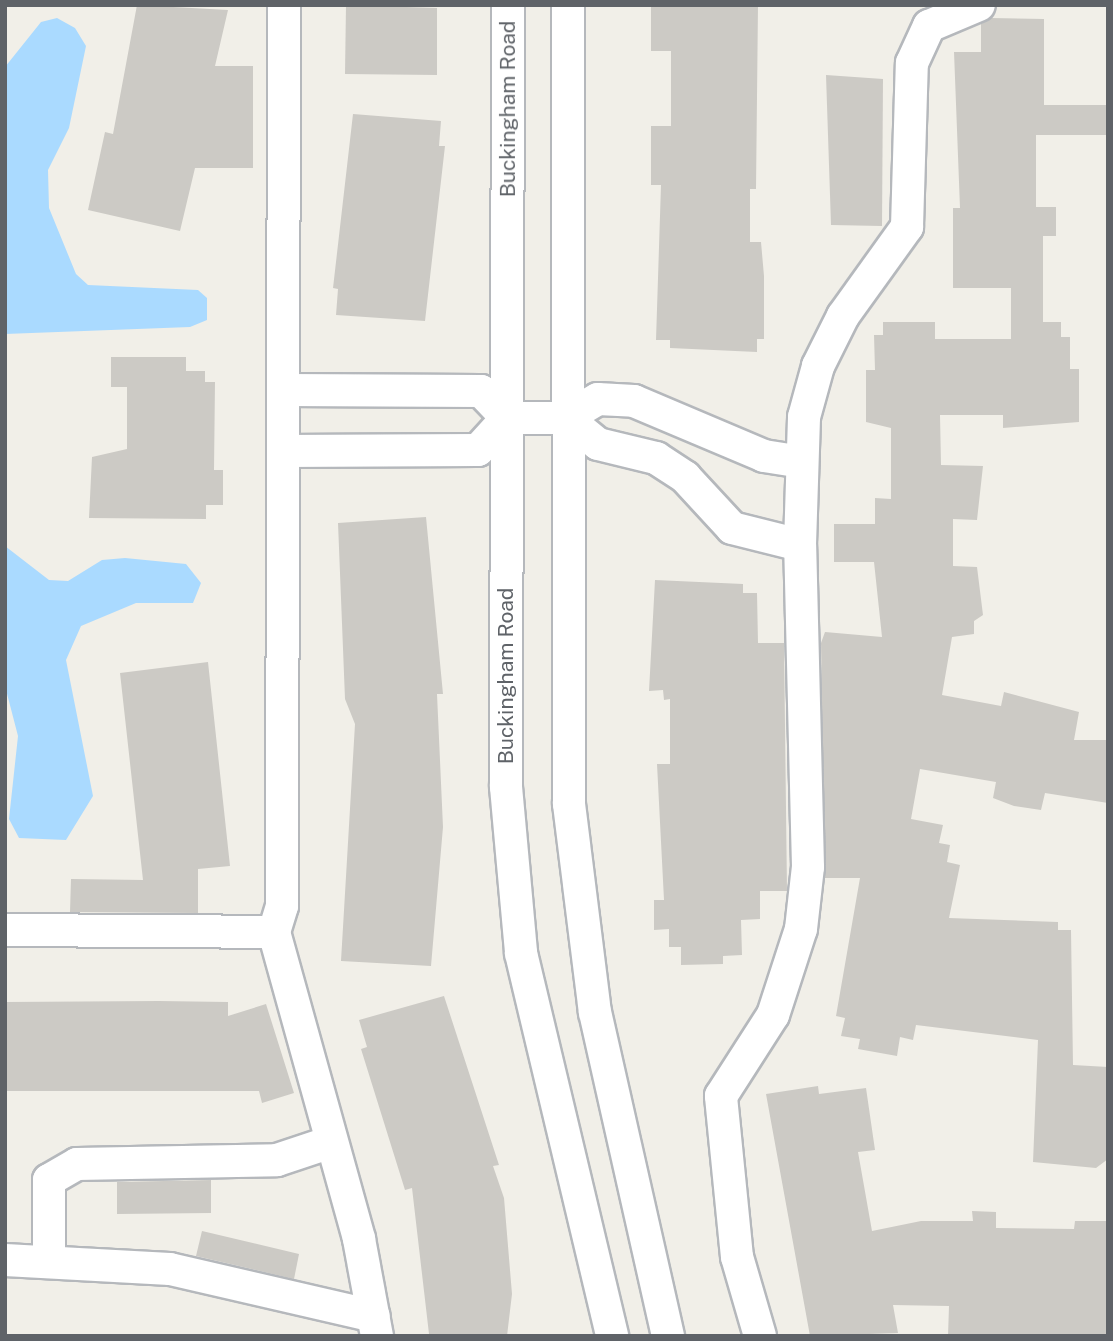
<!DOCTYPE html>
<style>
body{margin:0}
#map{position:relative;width:1113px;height:1341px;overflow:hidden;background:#f1efe8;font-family:"Public Sans",sans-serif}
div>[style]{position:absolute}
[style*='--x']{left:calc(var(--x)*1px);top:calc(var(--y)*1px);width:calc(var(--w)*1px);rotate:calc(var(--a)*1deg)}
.water>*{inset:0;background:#aadaff}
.building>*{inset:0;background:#cccac5}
.roads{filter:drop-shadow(2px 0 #b5b8bc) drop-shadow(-2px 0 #b5b8bc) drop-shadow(0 2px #b5b8bc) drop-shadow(0 -2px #b5b8bc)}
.minor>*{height:32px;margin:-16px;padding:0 16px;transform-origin:16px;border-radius:16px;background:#fff}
span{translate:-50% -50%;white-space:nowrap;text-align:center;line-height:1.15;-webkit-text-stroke:5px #fff;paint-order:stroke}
.street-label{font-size:21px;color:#5f6368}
.frame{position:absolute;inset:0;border:7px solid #5f6368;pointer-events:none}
</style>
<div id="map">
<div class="water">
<div style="clip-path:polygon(57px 18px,75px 28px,86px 46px,69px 128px,48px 170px,49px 208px,76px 274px,88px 285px,198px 290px,207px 298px,207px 320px,190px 327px,5px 334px,5px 67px,41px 22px)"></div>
<div style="clip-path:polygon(5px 546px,49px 580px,68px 581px,102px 560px,125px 558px,186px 564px,201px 583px,193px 603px,136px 603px,81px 626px,66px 660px,93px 796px,66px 840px,19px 838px,9px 819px,18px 736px,5px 686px)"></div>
</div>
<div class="building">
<div style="clip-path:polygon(137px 5px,228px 10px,215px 66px,253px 66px,253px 168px,195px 168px,180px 231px,88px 210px,105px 132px,113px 134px)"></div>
<div style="clip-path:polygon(346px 5px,437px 8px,437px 75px,345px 74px)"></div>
<div style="clip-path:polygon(651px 5px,758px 5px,756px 189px,750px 189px,750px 242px,761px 242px,764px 276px,764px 339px,757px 339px,757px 352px,670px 348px,670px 340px,656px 340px,661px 185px,651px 185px,651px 126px,671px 126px,671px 51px,651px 51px)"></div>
<div style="clip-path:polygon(991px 18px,1044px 19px,1044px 105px,1108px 105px,1108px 135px,1036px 135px,1036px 207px,1056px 207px,1056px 236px,1043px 236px,1043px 322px,1061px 322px,1061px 337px,1070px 337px,1070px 369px,1079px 369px,1079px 422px,1003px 428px,1003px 415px,940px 415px,941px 465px,983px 466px,977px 520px,953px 519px,953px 566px,977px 567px,983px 615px,974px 621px,974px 634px,952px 637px,942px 695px,1001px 706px,1004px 692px,1079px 712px,1074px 740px,1108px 740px,1108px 803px,1045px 793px,1041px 810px,1014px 806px,993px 798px,996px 782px,920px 769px,911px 819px,943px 825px,939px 843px,950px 845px,947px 862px,960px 865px,949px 918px,1058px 922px,1058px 930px,1071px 930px,1073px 1065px,1108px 1067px,1108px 1159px,1096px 1168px,1033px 1162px,1038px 1040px,916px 1025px,913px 1040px,900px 1037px,897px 1056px,858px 1049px,860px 1039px,841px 1036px,845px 1018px,836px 1016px,860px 878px,825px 878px,821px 643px,825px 632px,882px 637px,874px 562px,834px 562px,834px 524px,875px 524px,875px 498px,891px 499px,891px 428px,866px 422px,866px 370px,875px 370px,874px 335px,883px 335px,883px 322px,935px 322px,935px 339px,1011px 339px,1011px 288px,953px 288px,953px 208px,960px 208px,954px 52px,981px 52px,981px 24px)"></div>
<div style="clip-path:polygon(826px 75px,883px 79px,882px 226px,831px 225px)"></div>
<div style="clip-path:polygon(353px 114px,441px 121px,439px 146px,445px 146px,425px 321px,336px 315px,338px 289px,333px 288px)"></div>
<div style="clip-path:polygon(111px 357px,186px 357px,186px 371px,205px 371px,205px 382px,215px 382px,214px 470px,223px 470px,223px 505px,206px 505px,206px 519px,89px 518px,92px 457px,127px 449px,127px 387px,111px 387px)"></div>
<div style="clip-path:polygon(426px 517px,443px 694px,437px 694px,443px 827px,431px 966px,341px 961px,355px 724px,345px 699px,338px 523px)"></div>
<div style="clip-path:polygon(655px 580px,743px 584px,743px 593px,757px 593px,758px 643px,784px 643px,787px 891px,760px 891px,760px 919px,741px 920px,742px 955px,723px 956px,723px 964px,681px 965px,681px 947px,669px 947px,669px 929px,654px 930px,654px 900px,664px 900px,657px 764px,670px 764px,670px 699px,664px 700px,663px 690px,649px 691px)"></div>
<div style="clip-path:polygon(208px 662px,230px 866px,198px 869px,198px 913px,70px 912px,71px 879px,143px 880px,120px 673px)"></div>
<div style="clip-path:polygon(444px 996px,499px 1165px,493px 1166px,504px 1198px,512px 1294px,507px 1336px,429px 1334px,412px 1188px,405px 1190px,361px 1049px,367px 1047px,359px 1020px)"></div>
<div style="clip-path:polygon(159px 1001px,228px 1002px,228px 1016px,266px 1004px,294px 1093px,262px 1103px,259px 1091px,5px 1091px,5px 1002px)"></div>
<div style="clip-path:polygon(818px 1086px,819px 1094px,866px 1088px,875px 1150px,858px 1152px,872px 1231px,921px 1221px,973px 1221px,972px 1211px,996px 1212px,996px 1228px,1074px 1229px,1075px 1221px,1108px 1221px,1108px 1336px,948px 1336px,949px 1306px,893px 1305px,898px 1333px,810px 1336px,766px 1094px)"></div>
<div style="clip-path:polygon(211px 1180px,211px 1213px,117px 1214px,117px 1182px)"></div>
<div style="clip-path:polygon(202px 1231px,299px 1254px,294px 1279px,196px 1256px)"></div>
</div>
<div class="roads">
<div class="minor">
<div style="--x:284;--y:5;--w:901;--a:90.13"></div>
<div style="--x:282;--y:906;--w:27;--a:107"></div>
<div style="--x:274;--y:932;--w:319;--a:74.5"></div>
<div style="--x:359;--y:1239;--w:99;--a:79.5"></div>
<div style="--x:508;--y:5;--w:782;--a:90.15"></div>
<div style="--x:506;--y:787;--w:167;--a:84.8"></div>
<div style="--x:521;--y:953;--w:394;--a:76.6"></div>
<div style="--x:568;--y:5;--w:799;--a:89.93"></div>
<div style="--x:569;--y:804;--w:210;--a:82.9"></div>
<div style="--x:595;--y:1012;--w:332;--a:77.3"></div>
<div style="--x:285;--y:390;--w:196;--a:0.3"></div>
<div style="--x:481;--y:391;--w:37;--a:46"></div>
<div style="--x:507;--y:418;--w:59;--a:0"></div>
<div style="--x:566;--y:418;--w:37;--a:-31"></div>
<div style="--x:598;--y:399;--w:36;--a:3"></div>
<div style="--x:634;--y:401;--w:141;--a:22.9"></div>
<div style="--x:764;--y:456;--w:37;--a:9"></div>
<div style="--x:566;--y:418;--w:41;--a:39.1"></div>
<div style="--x:598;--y:444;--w:60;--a:13.6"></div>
<div style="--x:656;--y:458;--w:35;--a:33"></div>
<div style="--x:685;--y:477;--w:69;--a:47.3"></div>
<div style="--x:732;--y:528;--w:70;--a:14"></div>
<div style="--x:283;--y:451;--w:195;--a:-0.3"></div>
<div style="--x:478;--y:450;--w:43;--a:-47.8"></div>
<div style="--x:5;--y:930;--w:269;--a:0.4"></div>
<div style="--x:5;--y:1260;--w:165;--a:3.1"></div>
<div style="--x:170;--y:1269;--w:209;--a:13"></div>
<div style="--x:49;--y:1260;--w:80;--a:-90"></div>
<div style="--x:49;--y:1180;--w:32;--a:-30"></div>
<div style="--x:77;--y:1164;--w:200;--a:-1.1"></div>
<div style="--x:277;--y:1160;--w:57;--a:-18.4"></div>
<div style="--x:760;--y:1336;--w:82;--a:-106.2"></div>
<div style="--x:737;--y:1257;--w:162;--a:-95.7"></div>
<div style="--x:721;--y:1096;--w:96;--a:-57.3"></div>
<div style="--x:773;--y:1015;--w:90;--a:-72"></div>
<div style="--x:801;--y:929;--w:62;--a:-83.6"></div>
<div style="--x:808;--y:867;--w:322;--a:-91.4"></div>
<div style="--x:800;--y:545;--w:128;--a:-88.2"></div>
<div style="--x:804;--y:417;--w:53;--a:-74.6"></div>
<div style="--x:818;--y:366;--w:56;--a:-63.4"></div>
<div style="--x:843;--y:316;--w:110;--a:-54.3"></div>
<div style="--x:907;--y:227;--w:164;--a:-88.3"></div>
<div style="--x:912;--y:63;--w:41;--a:-65.3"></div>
<div style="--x:929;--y:26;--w:54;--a:-22.8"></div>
</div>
</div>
<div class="street-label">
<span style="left:508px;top:109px;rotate:-90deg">Buckingham Road</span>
<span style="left:506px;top:676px;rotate:-90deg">Buckingham Road</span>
</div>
<div class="frame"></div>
</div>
